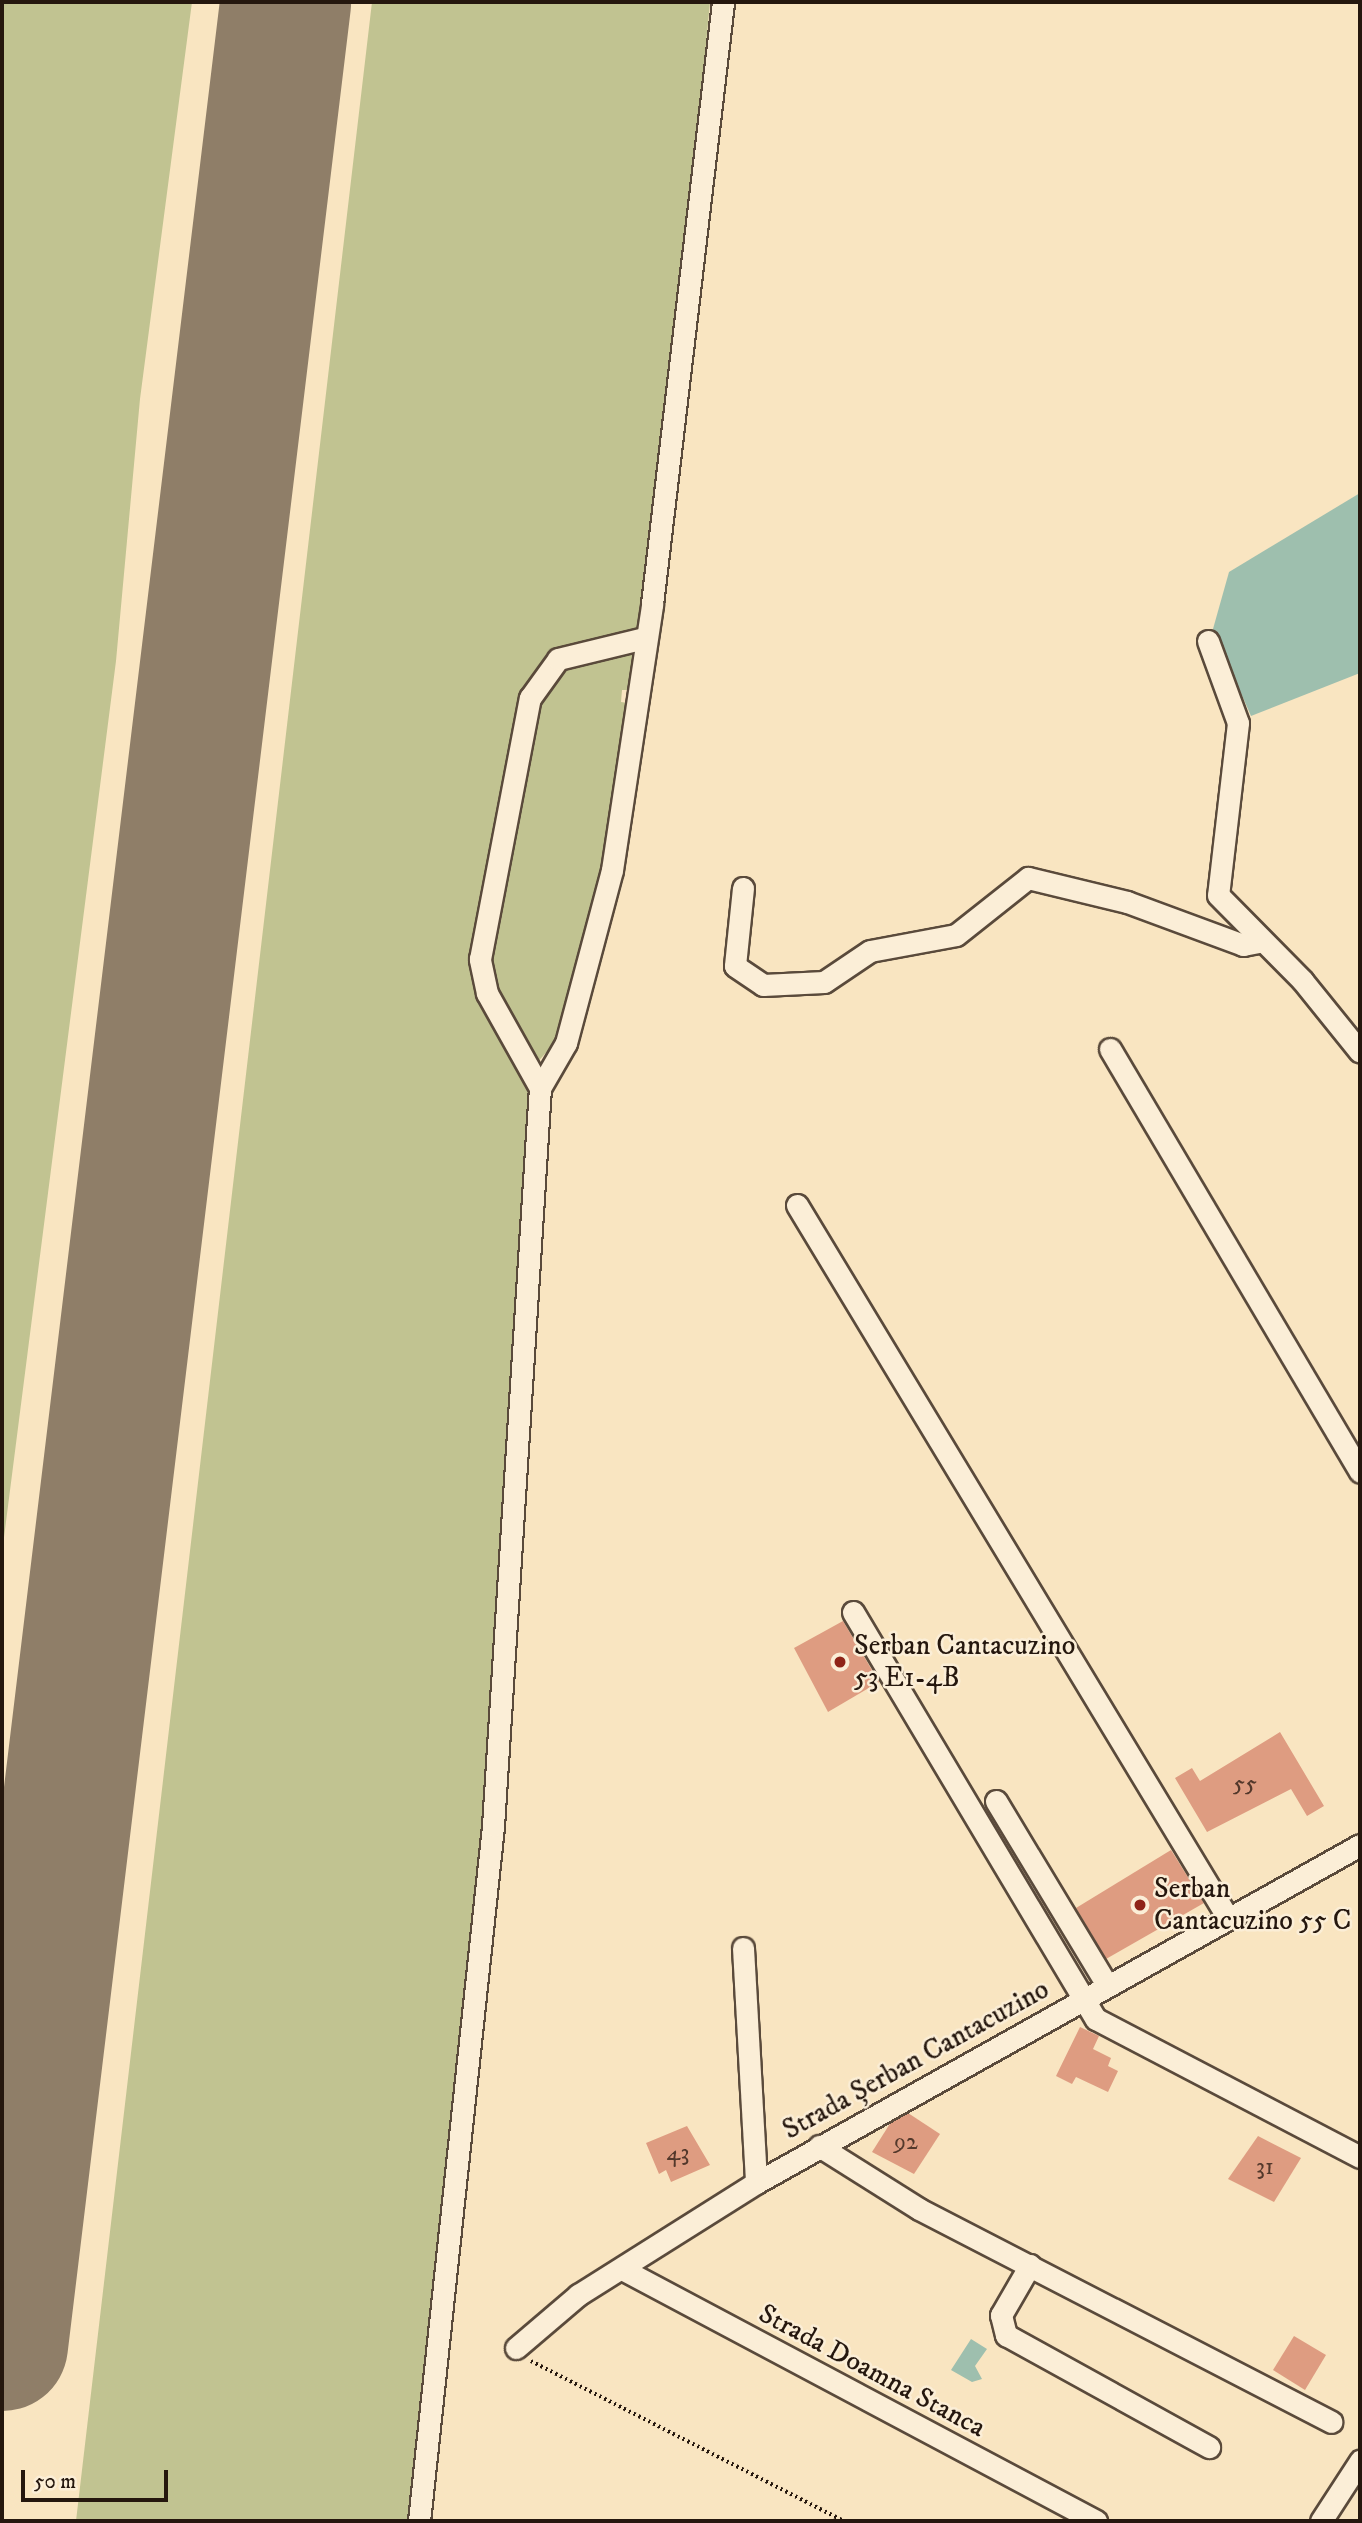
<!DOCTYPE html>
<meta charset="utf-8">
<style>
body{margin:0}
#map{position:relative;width:1362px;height:2523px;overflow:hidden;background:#f9e5c1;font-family:"IM FELL DW Pica",serif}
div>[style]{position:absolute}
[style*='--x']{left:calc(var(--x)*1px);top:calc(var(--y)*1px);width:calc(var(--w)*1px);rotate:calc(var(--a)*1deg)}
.green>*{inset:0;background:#c1c391}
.water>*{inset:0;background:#9ebfae}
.runway>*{height:131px;margin:-65.5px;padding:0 65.5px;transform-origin:65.5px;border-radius:65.5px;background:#8f7e68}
.building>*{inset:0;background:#de9c81}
.path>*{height:3.5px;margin-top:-1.75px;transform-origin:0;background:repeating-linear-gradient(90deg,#25170e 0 2px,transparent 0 5.5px)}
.roads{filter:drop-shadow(2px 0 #5a4a3b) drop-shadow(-2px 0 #5a4a3b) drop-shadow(0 2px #5a4a3b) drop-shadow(0 -2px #5a4a3b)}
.minor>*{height:21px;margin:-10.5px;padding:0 10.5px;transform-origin:10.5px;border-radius:10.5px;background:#fbeed7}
.dots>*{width:19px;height:19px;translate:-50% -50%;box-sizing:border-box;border:4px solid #fbeed7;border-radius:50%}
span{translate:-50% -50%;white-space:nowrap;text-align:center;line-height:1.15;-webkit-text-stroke:5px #fbeed7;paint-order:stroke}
.number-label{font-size:24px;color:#53382b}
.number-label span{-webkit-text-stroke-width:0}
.poi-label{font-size:28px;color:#25170e}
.left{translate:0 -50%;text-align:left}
.street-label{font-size:28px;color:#25170e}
.frame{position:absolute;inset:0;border:4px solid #25170e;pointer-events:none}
.scale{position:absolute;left:21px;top:2470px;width:147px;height:32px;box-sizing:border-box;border:4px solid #25170e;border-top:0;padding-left:9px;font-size:21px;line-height:24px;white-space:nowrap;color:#25170e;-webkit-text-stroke:5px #fbeed7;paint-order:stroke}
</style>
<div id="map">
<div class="green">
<div style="clip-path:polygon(2px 2px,192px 2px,140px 399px,116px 661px,2px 1553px)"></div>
<div style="clip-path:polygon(372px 2px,710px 2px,684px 274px,638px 627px,618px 642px,558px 650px,525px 686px,476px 959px,531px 1097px,515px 1478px,456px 2158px,413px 2521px,76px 2521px)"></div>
<div style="clip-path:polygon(635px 653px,630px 690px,622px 690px,621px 702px,628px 703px,594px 915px,561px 1036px,534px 1066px,491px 989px,487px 967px,531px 709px,558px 669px)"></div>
</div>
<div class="water">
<div style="clip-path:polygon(1360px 493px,1360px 673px,1251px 716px,1213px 629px,1229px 572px)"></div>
<div style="clip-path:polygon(971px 2339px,987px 2349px,975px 2366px,982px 2379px,972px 2382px,951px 2370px)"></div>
</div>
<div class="runway">
<div style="--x:2;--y:2345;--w:2360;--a:-83.11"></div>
</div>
<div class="building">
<div style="clip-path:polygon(843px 1621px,879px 1682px,828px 1712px,794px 1648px)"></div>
<div style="clip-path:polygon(1280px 1732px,1324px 1806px,1307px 1816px,1291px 1789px,1207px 1832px,1175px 1778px,1192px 1768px,1200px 1781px)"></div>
<div style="clip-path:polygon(1171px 1850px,1204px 1903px,1106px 1959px,1076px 1908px)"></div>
<div style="clip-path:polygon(1080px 2027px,1099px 2036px,1093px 2049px,1111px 2058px,1108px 2066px,1118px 2071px,1108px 2092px,1076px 2077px,1072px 2084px,1056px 2076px)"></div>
<div style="clip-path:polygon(908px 2113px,940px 2134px,914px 2174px,872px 2152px,891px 2122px)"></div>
<div style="clip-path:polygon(687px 2126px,710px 2165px,671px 2182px,666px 2170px,659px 2174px,646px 2143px)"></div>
<div style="clip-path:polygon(1258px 2136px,1301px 2158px,1274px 2202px,1228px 2179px)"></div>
<div style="clip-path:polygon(1294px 2336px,1326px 2355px,1305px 2390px,1273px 2370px)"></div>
</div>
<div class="path">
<div style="--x:531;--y:2361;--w:351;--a:27.1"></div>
</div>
<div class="roads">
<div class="minor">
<div style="--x:1208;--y:641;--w:87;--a:69.9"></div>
<div style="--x:1238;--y:723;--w:173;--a:96.6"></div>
<div style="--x:1218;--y:895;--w:120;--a:45.3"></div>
<div style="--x:1302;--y:980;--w:92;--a:51.1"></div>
<div style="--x:743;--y:888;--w:78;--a:95.9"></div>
<div style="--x:735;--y:966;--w:34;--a:34"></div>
<div style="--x:763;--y:985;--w:61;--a:-2.8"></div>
<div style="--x:824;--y:982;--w:55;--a:-34"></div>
<div style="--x:870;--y:951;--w:87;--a:-10.5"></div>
<div style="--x:956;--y:935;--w:92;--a:-38.4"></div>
<div style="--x:1028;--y:878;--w:102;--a:13.6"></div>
<div style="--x:1127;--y:902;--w:124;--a:20.3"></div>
<div style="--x:1243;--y:945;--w:20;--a:-11"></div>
<div style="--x:1110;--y:1049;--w:491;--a:59.4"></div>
<div style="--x:540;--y:1088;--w:109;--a:-119.2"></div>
<div style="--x:487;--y:993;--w:35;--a:-102"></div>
<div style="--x:480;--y:959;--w:266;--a:-79.2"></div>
<div style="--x:530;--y:698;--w:48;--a:-54.3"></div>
<div style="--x:558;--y:659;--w:89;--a:-13.7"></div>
<div style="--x:797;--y:1205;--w:833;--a:58.85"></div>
<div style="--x:853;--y:1612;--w:474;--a:59.2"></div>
<div style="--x:1096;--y:2019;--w:298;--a:27.6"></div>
<div style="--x:996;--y:1801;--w:215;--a:58.9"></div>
<div style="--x:743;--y:1948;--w:235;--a:86.8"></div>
<div style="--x:819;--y:2146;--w:118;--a:32.2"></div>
<div style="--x:919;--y:2209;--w:464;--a:27.3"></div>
<div style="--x:1030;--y:2265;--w:58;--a:120.1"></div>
<div style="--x:1001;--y:2315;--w:21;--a:76"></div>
<div style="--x:1006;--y:2335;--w:232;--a:28.9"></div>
<div style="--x:622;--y:2269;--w:537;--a:28"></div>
<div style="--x:516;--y:2348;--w:82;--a:-40.5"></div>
<div style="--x:578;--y:2295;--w:210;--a:-32.2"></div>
<div style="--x:756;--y:2183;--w:692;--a:-29.23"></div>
<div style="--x:419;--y:2521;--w:699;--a:-83.92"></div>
<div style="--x:493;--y:1826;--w:739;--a:-86.36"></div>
<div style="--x:540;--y:1088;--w:52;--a:-60"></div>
<div style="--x:566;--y:1043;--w:179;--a:-75.1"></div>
<div style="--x:612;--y:870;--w:269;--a:-81.4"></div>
<div style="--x:652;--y:604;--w:606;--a:-83.27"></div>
<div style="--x:1321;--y:2521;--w:72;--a:-57"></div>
</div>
</div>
<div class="dots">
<div style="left:840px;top:1662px;background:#8f2418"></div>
<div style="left:1140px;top:1905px;background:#8f2418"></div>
</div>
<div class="number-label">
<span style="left:1245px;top:1785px">55</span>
<span style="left:906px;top:2143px">92</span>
<span style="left:678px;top:2154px">43</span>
<span style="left:1265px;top:2168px">31</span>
</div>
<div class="poi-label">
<span class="left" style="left:854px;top:1662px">Serban Cantacuzino<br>53 E1-4B</span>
<span class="left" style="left:1154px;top:1905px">Serban<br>Cantacuzino 55 C</span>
</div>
<div class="street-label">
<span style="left:916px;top:2060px;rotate:-29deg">Strada Șerban Cantacuzino</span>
<span style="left:872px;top:2371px;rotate:28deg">Strada Doamna Stanca</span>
</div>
<div class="frame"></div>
<div class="scale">50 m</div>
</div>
